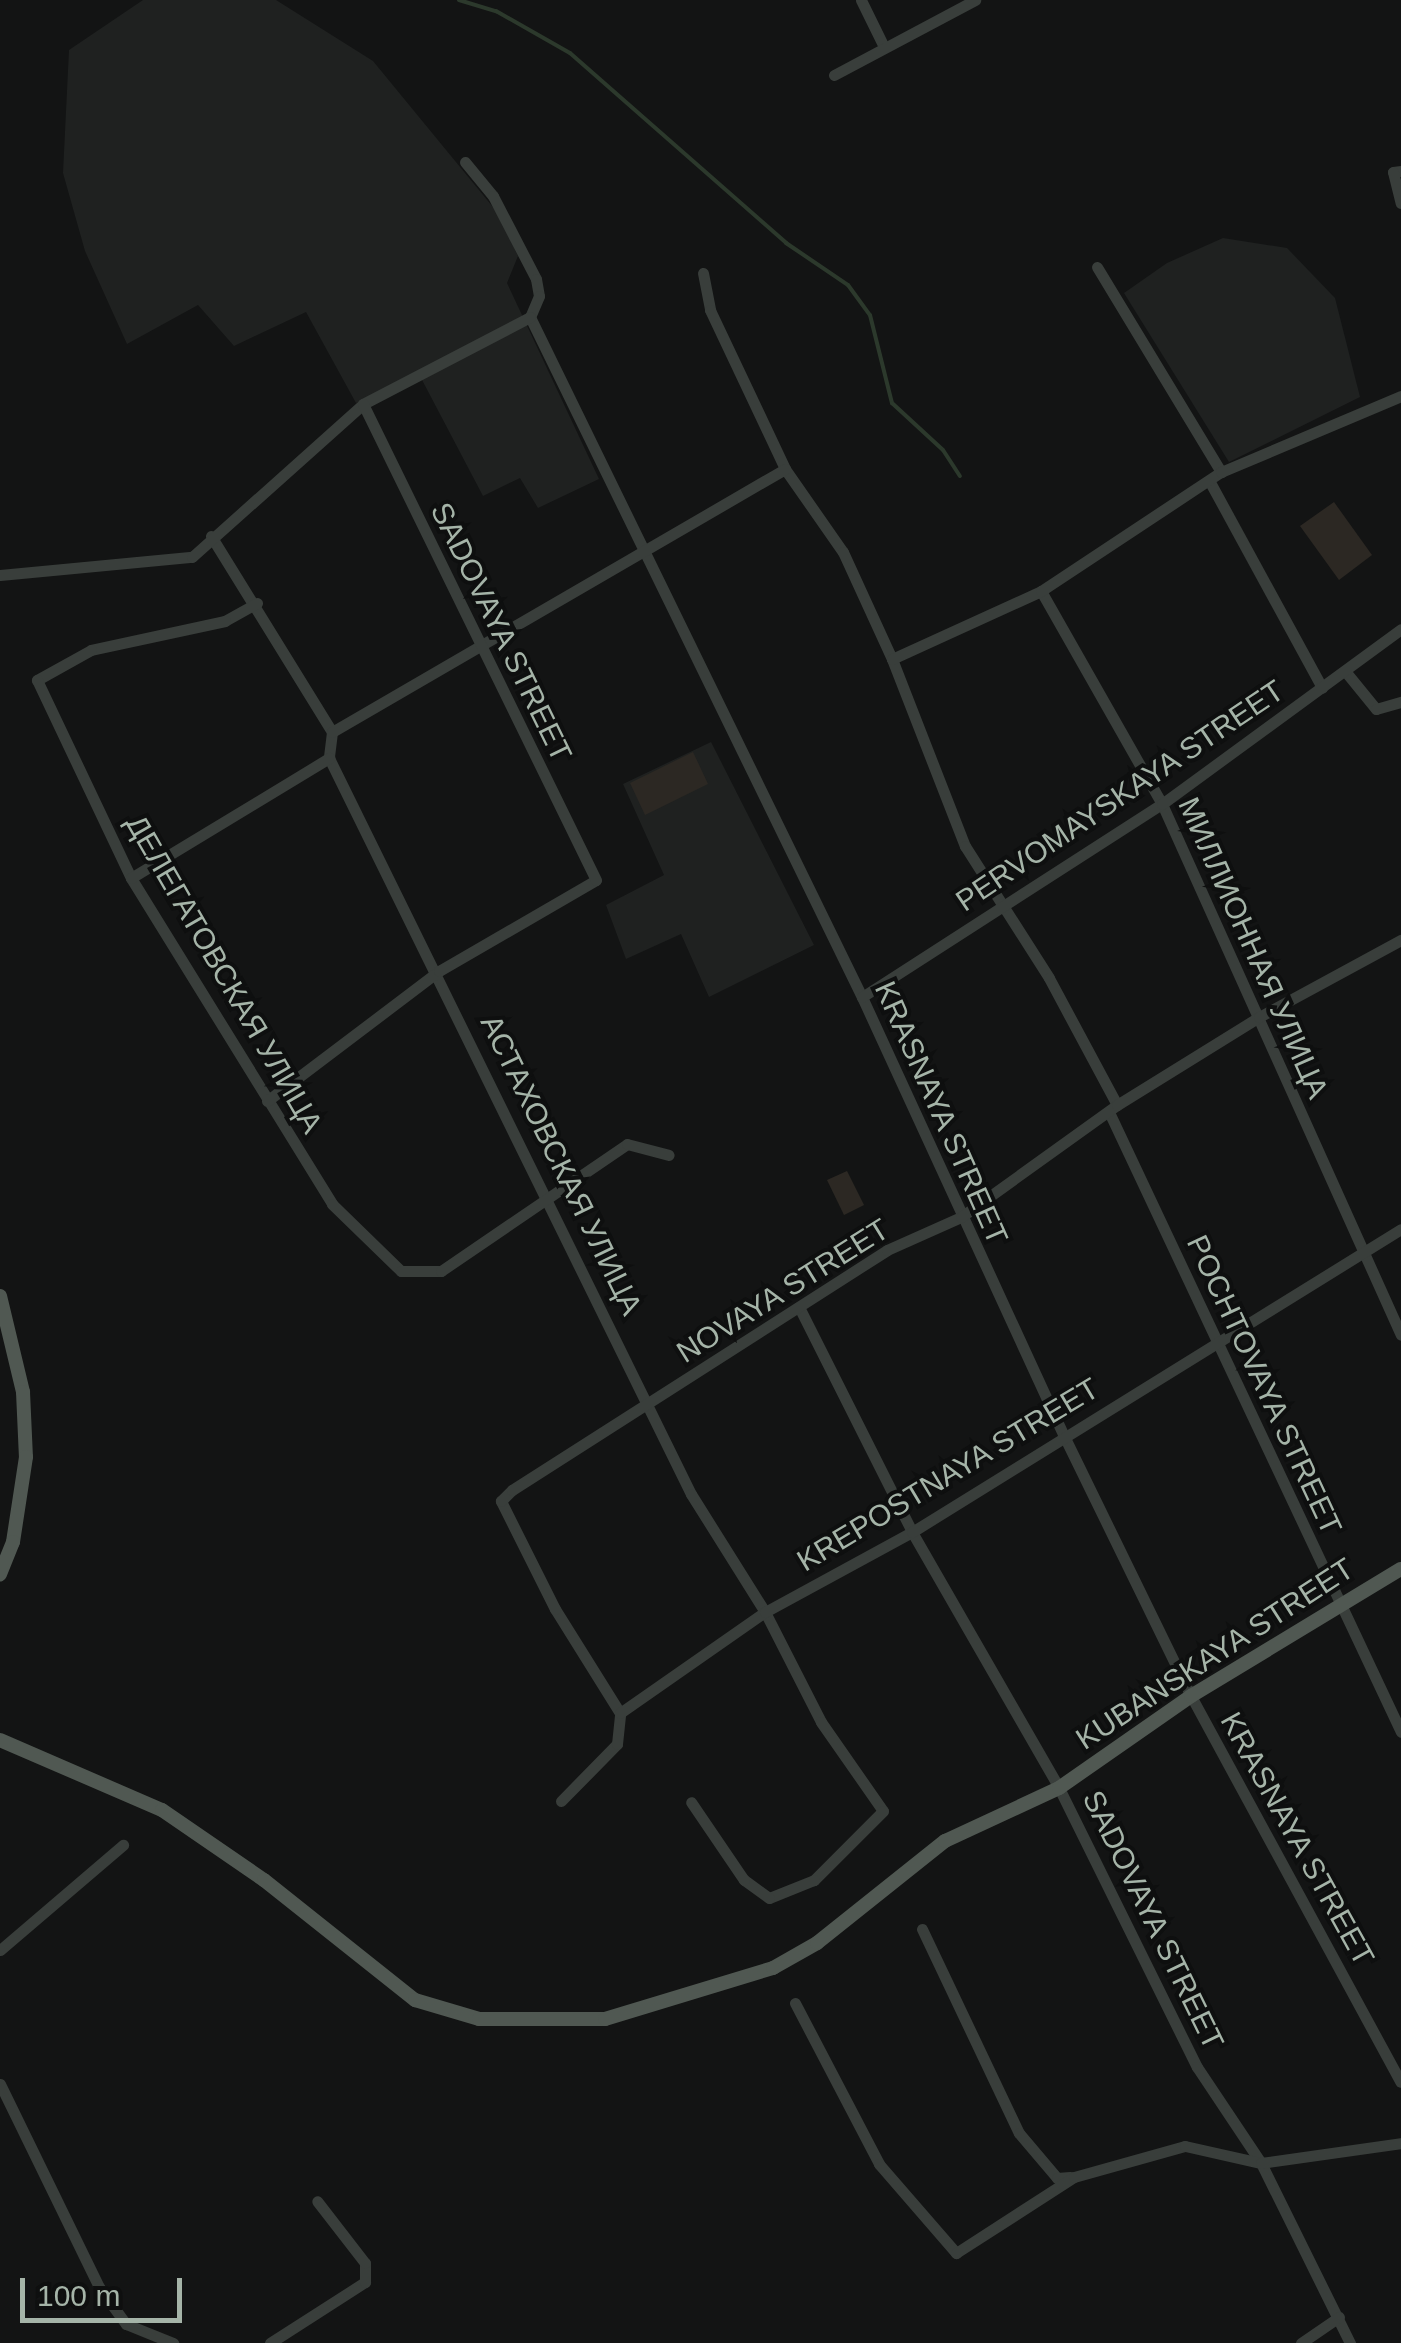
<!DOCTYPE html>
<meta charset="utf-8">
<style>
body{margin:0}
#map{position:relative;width:1401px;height:2343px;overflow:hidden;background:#131414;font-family:Helvetica,sans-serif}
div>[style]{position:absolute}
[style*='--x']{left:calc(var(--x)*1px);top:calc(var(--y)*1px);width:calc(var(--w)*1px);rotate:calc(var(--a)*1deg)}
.built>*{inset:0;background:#1f2120}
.green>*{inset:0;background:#2c2823}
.stream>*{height:4px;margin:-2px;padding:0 2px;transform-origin:2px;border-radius:2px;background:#2c392c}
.minor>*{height:11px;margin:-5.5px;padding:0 5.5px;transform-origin:5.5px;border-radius:5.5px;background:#393e3b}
.major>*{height:14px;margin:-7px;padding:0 7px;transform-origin:7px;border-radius:7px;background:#505852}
span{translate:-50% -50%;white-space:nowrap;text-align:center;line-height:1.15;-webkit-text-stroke:8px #0e0f0f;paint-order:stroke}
.street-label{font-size:30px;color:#a5b4a8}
.scale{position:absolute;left:20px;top:2278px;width:162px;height:45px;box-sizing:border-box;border:5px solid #a5b4a8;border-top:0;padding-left:12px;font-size:30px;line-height:35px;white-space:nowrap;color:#a5b4a8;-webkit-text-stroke:8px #0e0f0f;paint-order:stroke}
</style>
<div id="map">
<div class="built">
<div style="clip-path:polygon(143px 0,276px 0,373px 61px,497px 212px,518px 256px,507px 283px,599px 479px,538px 508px,520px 478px,483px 496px,421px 378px,356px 403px,306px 312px,234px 346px,198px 305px,127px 344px,85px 251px,63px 173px,69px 50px)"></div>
<div style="clip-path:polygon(1223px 238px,1287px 248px,1335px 298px,1360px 397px,1229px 462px,1124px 293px,1167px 263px)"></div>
<div style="clip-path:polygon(711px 742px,814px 945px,709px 997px,681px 934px,626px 959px,606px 905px,664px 875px,623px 784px)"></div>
</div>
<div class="green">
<div style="clip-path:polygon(1334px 502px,1372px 555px,1339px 580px,1300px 526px)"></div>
<div style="clip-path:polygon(693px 752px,708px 784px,645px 815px,630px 783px)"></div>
<div style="clip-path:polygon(847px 1171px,864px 1205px,844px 1215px,827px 1180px)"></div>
</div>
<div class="stream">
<div style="--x:459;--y:0;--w:39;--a:17"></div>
<div style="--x:496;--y:11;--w:85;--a:29.6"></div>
<div style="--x:570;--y:53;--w:288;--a:41.3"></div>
<div style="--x:786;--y:243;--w:75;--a:34.1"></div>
<div style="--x:848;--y:285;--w:37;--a:54"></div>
<div style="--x:870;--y:315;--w:91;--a:76"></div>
<div style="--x:892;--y:403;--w:69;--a:42.7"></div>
<div style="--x:943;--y:450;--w:31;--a:57"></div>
</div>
<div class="minor">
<div style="--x:861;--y:0;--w:52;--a:63.9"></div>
<div style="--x:834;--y:75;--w:160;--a:-28"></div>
<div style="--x:465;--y:162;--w:44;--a:50.5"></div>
<div style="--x:493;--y:196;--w:93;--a:62.6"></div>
<div style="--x:536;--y:279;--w:17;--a:80"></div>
<div style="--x:539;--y:296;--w:23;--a:113"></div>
<div style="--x:530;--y:317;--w:757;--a:63.98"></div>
<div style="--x:862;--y:997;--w:485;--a:65.3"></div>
<div style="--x:1065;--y:1438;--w:287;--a:64"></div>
<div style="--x:1191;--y:1696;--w:439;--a:61.5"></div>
<div style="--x:1401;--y:171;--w:8;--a:173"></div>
<div style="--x:1393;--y:172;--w:32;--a:76"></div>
<div style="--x:1097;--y:267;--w:240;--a:58.8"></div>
<div style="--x:703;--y:273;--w:38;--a:79"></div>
<div style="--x:710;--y:310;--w:176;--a:64.7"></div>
<div style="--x:785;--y:469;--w:101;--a:55.1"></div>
<div style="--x:843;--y:552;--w:118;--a:65.4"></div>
<div style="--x:892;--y:659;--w:201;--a:68.7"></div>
<div style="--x:965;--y:846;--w:156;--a:57.5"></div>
<div style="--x:1049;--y:978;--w:144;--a:61.8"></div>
<div style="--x:1211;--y:484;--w:232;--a:61.4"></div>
<div style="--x:211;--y:536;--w:230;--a:58.3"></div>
<div style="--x:332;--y:732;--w:26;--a:97"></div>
<div style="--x:329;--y:758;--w:820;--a:63.81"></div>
<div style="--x:691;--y:1494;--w:139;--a:57.9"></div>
<div style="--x:765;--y:1612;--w:123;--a:63"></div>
<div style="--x:821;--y:1722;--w:108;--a:55.1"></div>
<div style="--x:883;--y:1811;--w:98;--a:135"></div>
<div style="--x:814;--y:1880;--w:48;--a:158.2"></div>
<div style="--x:769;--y:1898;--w:31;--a:-144"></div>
<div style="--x:744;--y:1880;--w:94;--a:-124.2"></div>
<div style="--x:0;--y:575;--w:193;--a:-5.4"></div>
<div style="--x:192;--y:557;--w:229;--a:-41.8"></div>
<div style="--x:363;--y:404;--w:188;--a:-27.5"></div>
<div style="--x:1041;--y:591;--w:245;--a:60.4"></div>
<div style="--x:1162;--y:804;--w:582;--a:65.77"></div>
<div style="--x:257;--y:603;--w:37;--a:151"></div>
<div style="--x:225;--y:621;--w:137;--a:167.8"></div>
<div style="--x:91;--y:650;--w:62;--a:150.9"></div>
<div style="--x:37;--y:680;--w:219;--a:64.6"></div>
<div style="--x:131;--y:878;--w:383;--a:58.3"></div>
<div style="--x:332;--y:1204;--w:96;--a:44.2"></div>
<div style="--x:401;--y:1271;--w:40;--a:0"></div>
<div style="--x:441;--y:1271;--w:225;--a:-34.3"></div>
<div style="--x:627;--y:1144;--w:43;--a:14.7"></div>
<div style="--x:892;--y:659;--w:164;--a:-24.5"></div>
<div style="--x:1041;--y:591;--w:216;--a:-33.5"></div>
<div style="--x:1221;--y:472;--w:195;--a:-22.9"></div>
<div style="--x:1345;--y:671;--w:49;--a:50.8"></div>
<div style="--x:1376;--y:709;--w:26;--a:-16"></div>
<div style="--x:332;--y:732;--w:524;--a:-30.14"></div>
<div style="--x:131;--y:878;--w:232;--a:-31.2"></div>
<div style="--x:862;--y:997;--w:357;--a:-32.8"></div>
<div style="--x:1162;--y:804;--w:296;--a:-36.2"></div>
<div style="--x:267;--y:1101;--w:216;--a:-37.1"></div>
<div style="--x:439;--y:971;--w:181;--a:-30.1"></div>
<div style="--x:596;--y:880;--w:530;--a:-116.08"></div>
<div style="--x:1109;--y:1112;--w:685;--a:64.78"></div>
<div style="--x:799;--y:1307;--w:252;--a:63.3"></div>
<div style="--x:912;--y:1532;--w:295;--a:60.1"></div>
<div style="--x:1059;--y:1788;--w:311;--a:63.7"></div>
<div style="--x:1197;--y:2067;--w:115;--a:56.3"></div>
<div style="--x:1261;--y:2163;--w:201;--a:63.7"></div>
<div style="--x:620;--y:1713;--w:123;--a:-122"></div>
<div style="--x:555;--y:1609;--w:121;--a:-116.6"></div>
<div style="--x:501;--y:1501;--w:16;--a:-45"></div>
<div style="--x:512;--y:1490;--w:445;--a:-32.6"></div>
<div style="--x:887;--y:1250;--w:81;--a:-24"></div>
<div style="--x:961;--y:1217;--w:192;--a:-35.7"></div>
<div style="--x:1117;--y:1105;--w:167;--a:-31.8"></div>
<div style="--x:1259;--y:1017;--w:162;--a:-28.5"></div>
<div style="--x:561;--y:1801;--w:80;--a:-45.5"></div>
<div style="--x:617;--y:1744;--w:31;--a:-84"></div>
<div style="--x:620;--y:1713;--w:177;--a:-34.9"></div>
<div style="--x:765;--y:1612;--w:167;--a:-28.6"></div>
<div style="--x:912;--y:1532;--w:575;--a:-31.78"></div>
<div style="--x:922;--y:1929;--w:226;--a:64.6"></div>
<div style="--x:1019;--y:2133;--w:59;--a:49.8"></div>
<div style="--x:1057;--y:2178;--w:13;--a:-4"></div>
<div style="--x:0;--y:1950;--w:162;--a:-40.5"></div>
<div style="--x:795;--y:2003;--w:182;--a:62.4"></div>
<div style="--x:879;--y:2164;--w:118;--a:49.1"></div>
<div style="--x:956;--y:2253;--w:140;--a:-32.8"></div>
<div style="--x:1074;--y:2177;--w:115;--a:-15.6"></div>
<div style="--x:1185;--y:2146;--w:78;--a:12.6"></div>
<div style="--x:1261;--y:2163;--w:141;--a:-8.1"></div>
<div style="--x:0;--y:2084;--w:226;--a:64"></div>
<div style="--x:99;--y:2287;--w:46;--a:53.9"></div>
<div style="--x:126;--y:2324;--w:51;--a:22"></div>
<div style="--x:270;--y:2343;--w:113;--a:-32.7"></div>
<div style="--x:365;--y:2282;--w:19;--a:-90"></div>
<div style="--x:365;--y:2263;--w:78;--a:-127.7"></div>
<div style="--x:1301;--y:2343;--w:46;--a:-34.4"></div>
</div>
<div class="major">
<div style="--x:0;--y:1296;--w:99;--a:76.5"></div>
<div style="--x:23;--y:1392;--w:65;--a:87.4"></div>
<div style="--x:26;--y:1457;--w:86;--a:98.7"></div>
<div style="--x:13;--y:1542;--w:35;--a:112"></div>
<div style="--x:0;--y:1740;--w:176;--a:23.4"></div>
<div style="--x:162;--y:1810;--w:124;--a:34.5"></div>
<div style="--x:264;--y:1880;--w:193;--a:38.5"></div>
<div style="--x:415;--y:2000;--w:67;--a:16.5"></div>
<div style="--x:479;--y:2019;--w:126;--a:0"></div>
<div style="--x:605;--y:2019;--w:176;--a:-16.9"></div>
<div style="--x:773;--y:1968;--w:51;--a:-29.6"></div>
<div style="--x:817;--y:1943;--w:164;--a:-38.6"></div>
<div style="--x:945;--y:1841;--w:126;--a:-24.9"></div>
<div style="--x:1059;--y:1788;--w:161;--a:-34.9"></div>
<div style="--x:1191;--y:1696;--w:245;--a:-31.2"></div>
</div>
<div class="street-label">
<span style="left:501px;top:632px;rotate:64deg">SADOVAYA STREET</span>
<span style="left:1120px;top:796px;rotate:-34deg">PERVOMAYSKAYA STREET</span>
<span style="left:1253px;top:948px;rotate:66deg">МИЛЛИОННАЯ УЛИЦА</span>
<span style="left:224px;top:974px;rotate:60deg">ДЕЛЕГАТОВСКАЯ УЛИЦА</span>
<span style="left:941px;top:1113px;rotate:66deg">KRASNAYA STREET</span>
<span style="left:561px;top:1165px;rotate:64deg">АСТАХОВСКАЯ УЛИЦА</span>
<span style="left:783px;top:1291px;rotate:-32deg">NOVAYA STREET</span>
<span style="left:1264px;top:1385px;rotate:65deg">POCHTOVAYA STREET</span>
<span style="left:948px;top:1475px;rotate:-31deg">KREPOSTNAYA STREET</span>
<span style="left:1215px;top:1654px;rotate:-33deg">KUBANSKAYA STREET</span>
<span style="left:1297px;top:1839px;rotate:61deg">KRASNAYA STREET</span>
<span style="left:1153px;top:1920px;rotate:64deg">SADOVAYA STREET</span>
</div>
<div class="scale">100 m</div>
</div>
